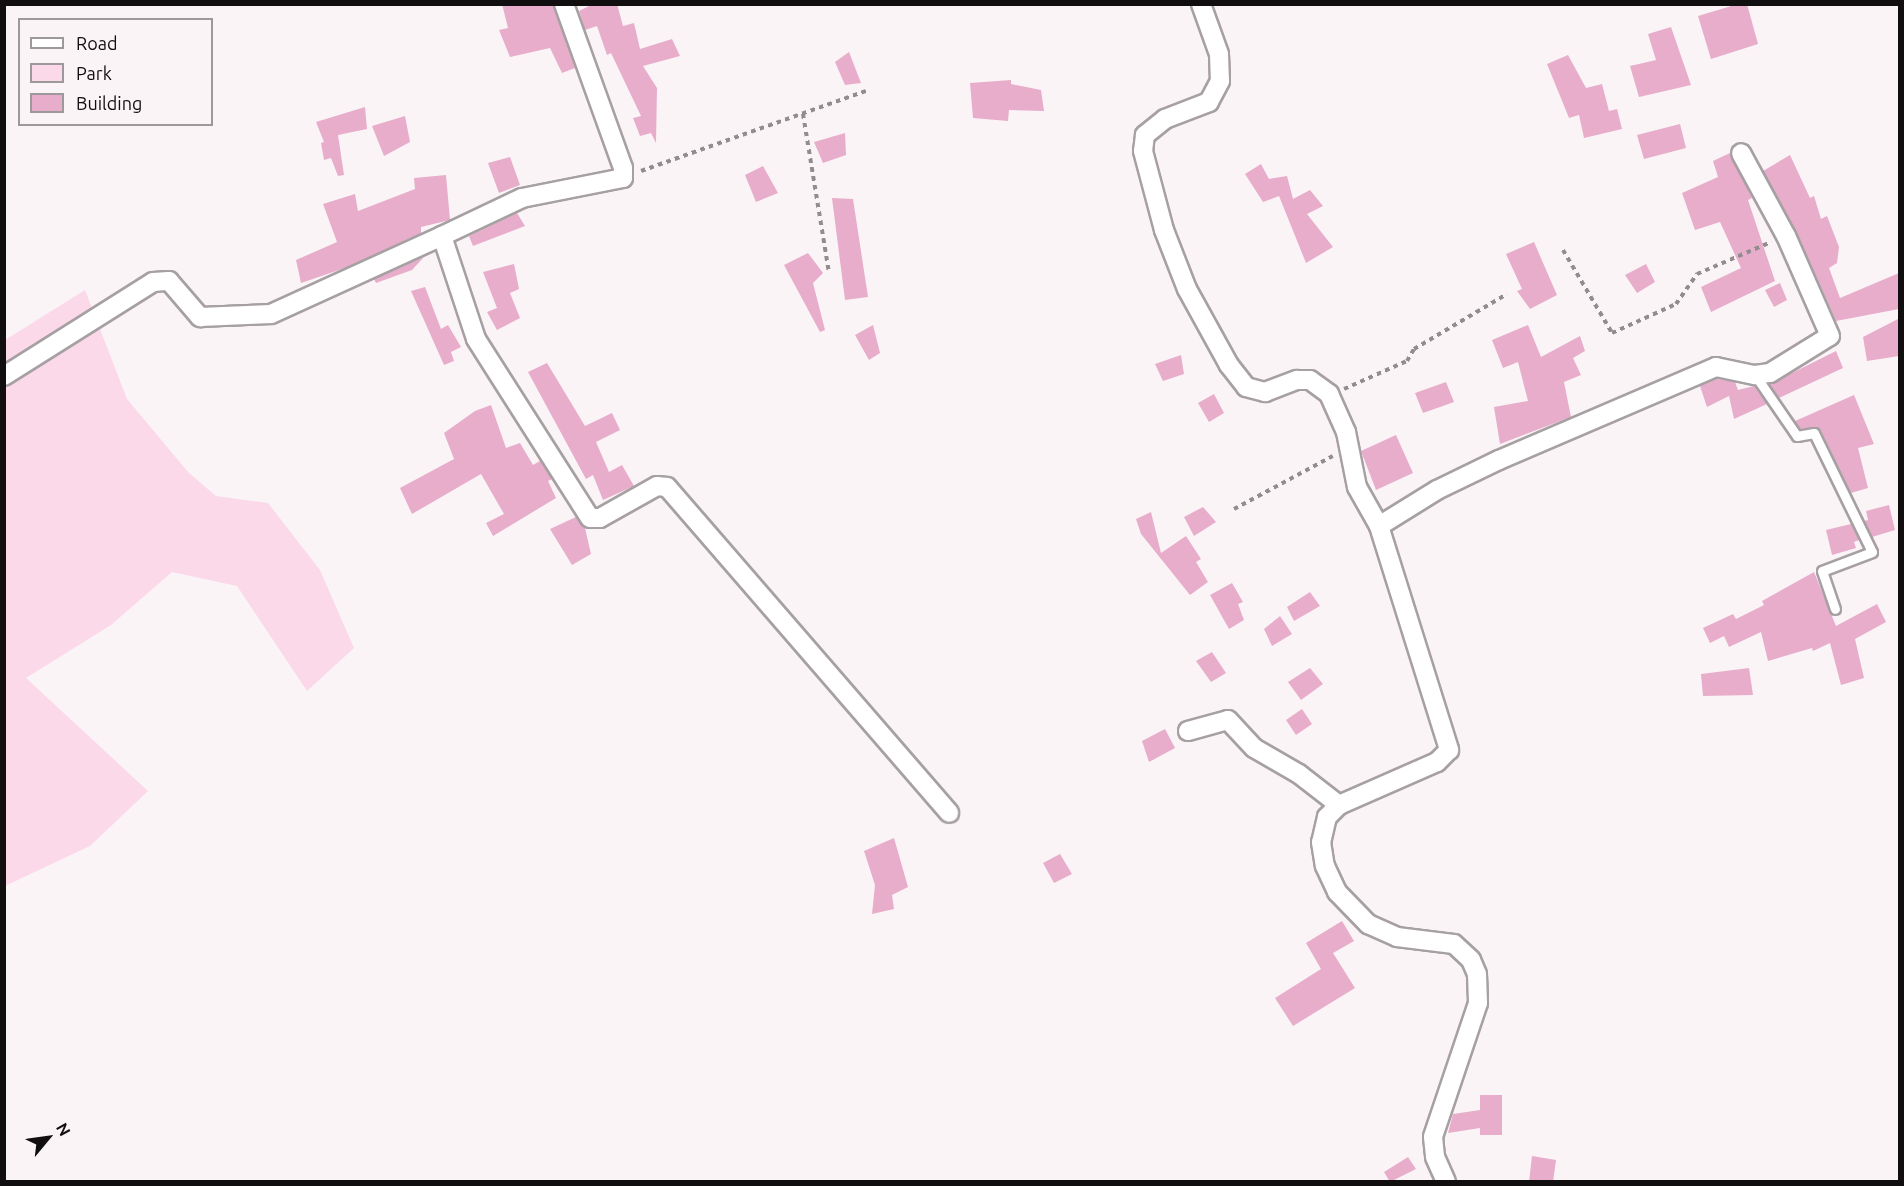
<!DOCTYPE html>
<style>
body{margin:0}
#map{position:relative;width:1904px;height:1186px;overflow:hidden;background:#fbf4f7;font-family:Ubuntu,sans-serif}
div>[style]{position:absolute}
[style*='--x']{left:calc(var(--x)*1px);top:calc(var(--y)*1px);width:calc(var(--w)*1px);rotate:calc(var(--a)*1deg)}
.green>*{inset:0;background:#fbd9e9}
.building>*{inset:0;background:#e7adca}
.path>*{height:4px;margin-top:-2px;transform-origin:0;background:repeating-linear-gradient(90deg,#918c8e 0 4.5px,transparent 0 9px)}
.roads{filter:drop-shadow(2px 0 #a7a0a3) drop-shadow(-2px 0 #a7a0a3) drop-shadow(0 2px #a7a0a3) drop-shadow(0 -2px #a7a0a3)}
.service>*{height:9px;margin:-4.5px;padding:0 4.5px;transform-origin:4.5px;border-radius:4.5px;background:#fff}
.minor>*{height:18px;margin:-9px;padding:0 9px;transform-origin:9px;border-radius:9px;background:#fff}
span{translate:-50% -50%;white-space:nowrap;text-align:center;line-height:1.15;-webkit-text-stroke:6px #fbf4f7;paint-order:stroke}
.frame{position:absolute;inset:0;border:6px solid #110e0f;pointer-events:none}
.legend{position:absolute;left:18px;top:18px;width:195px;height:108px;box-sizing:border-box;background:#fbf4f7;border:2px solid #9d989a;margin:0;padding:8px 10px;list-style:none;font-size:18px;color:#110e0f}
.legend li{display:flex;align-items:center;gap:12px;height:30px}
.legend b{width:30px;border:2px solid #9d989a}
.north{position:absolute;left:18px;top:1108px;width:60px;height:60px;-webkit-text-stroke:4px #fbf4f7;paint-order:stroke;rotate:61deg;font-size:16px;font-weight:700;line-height:24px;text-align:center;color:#110e0f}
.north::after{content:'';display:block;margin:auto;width:21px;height:27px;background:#110e0f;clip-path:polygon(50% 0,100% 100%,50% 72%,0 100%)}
</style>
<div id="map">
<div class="green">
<div style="clip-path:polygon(85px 290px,127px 399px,188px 472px,216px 496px,268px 503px,320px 570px,354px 648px,307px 691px,237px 586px,172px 572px,111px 625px,26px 678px,148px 791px,90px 846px,5px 886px,5px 340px)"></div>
</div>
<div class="building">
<div style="clip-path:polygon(502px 4px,553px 4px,575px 68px,562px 73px,550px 48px,510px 57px,499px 30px,508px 28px)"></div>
<div style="clip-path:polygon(593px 4px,617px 4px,623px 26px,634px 23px,640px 49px,672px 39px,680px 56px,643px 66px,657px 88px,656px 143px,651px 133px,640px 136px,633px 118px,641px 116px,611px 53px,607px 55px,597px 26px,585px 30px,579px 11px)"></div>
<div style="clip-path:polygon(1738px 4px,1747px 4px,1758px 44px,1711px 59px,1698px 16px)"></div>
<div style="clip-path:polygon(1671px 27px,1691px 85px,1639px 97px,1630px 66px,1656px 60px,1648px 34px)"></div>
<div style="clip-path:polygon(849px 52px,861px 83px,845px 85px,835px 62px)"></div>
<div style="clip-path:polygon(1568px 55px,1586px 88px,1602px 84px,1609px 111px,1617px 109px,1622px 129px,1584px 138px,1579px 115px,1569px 118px,1547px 64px)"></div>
<div style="clip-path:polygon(1011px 80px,1011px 84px,1041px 90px,1044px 111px,1009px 110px,1008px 121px,973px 118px,970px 83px)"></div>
<div style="clip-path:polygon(365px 107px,367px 129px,338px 135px,344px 175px,338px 176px,331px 158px,324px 160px,321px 143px,324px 142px,316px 122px)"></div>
<div style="clip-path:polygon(405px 116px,410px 142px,384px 156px,372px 126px)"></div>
<div style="clip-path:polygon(1680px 124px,1686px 148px,1644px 159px,1637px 135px)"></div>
<div style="clip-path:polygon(845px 133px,846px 155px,823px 163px,814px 142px)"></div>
<div style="clip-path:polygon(1730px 153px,1752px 198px,1748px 200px,1775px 281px,1711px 312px,1701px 287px,1741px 268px,1720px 222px,1695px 230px,1682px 193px,1718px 177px,1713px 161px)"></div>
<div style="clip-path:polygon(1790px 155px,1810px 198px,1814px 196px,1821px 219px,1827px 216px,1839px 247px,1837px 263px,1829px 268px,1840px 298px,1899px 273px,1899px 309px,1836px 321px,1796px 231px,1763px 171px)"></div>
<div style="clip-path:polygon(510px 157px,520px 185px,499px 193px,488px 163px)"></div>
<div style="clip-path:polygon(1261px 164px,1269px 179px,1287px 176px,1293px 199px,1310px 190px,1323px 206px,1307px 214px,1333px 247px,1306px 263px,1279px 196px,1263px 202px,1245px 174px)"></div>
<div style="clip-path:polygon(763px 166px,778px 193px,756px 202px,745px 175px)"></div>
<div style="clip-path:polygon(446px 175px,450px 220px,421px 227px,421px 233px,345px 268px,301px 283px,296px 260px,337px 242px,323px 204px,355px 194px,358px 211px,415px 189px,414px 178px)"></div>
<div style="clip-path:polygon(832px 198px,853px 199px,868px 297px,845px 300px)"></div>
<div style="clip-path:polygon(517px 213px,525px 226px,473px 246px,469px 236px)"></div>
<div style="clip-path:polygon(1534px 242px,1557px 295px,1530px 309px,1517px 291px,1522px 289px,1506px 254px)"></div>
<div style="clip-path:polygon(808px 253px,823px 273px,813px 283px,825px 330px,820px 332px,784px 265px)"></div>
<div style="clip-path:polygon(424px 257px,412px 270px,376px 283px,374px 279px)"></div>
<div style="clip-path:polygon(514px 264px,519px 289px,510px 293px,520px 318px,497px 330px,487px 312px,497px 308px,483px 272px)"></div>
<div style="clip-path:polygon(1646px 264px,1655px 282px,1637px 293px,1625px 275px)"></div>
<div style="clip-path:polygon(1780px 283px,1787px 300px,1774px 307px,1765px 290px)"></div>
<div style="clip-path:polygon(425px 287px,441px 329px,448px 325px,461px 347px,451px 352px,454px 361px,444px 365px,411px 291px)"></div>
<div style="clip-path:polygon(1898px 319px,1899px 356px,1867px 361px,1863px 337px)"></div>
<div style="clip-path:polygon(873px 325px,880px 353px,869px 360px,855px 335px)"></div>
<div style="clip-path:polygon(1528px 325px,1541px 357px,1580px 336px,1585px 351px,1573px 358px,1581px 375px,1564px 382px,1571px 417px,1500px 444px,1494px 407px,1528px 401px,1518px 362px,1503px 368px,1492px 340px)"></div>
<div style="clip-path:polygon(1836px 351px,1843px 368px,1779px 398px,1770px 384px)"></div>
<div style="clip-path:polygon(1181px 355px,1184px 374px,1163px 381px,1155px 364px)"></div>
<div style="clip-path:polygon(547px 363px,585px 426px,612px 413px,620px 430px,596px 442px,609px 472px,622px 465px,634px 486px,603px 500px,593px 475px,586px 479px,528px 372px)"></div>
<div style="clip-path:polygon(1717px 379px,1735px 382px,1738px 390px,1754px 386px,1767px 404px,1734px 419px,1729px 396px,1707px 407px,1700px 386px)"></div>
<div style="clip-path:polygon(1446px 382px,1454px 402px,1423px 413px,1415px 393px)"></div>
<div style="clip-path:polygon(1214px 394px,1224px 413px,1209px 422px,1198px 403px)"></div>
<div style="clip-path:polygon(1854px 395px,1874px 444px,1858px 448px,1868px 488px,1851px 493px,1820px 429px,1800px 429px,1795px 421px)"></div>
<div style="clip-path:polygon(491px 405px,506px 448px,520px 443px,533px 465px,540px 461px,552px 479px,548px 481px,556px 498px,493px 536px,486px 523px,504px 514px,481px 474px,412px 514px,400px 488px,454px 459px,444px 433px,475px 411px)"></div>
<div style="clip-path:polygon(1396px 435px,1413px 473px,1376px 490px,1361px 451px)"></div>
<div style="clip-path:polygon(1889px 505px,1895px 530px,1872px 537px,1864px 521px,1868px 520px,1866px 511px)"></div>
<div style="clip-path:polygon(1203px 507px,1216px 522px,1194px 536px,1184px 517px)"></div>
<div style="clip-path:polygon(1151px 512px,1161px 553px,1186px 536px,1201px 559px,1196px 562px,1208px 582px,1190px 595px,1141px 534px,1136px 519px)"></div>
<div style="clip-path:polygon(576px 517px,585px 528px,591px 554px,572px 565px,550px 529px)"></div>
<div style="clip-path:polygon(1851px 524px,1859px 540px,1854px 542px,1856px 548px,1832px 555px,1826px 530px)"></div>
<div style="clip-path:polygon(1814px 572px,1836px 626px,1877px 604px,1886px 622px,1855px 639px,1864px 678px,1841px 685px,1830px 643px,1813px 651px,1812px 648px,1768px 661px,1761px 632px,1729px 647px,1724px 636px,1710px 643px,1703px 628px,1733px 614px,1736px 619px,1764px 605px,1762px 601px)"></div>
<div style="clip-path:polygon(1232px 583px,1243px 602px,1238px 604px,1244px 620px,1229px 629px,1210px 595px)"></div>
<div style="clip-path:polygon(1310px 592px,1320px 606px,1294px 621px,1287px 607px)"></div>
<div style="clip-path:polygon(1280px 616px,1292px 634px,1272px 646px,1264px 629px)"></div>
<div style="clip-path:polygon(1212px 652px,1226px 673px,1211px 682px,1196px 661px)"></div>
<div style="clip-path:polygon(1310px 668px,1323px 684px,1301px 700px,1288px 682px)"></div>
<div style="clip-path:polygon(1749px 668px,1753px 695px,1703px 696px,1701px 674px)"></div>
<div style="clip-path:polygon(1302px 709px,1312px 724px,1296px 735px,1286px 720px)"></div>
<div style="clip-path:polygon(1165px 729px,1175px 748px,1149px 762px,1142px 741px)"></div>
<div style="clip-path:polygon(894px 838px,908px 887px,892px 895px,894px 909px,872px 914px,875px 885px,864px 851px)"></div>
<div style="clip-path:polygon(1060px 854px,1072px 874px,1054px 883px,1043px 863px)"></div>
<div style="clip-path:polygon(1342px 921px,1354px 941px,1333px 953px,1355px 988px,1293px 1026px,1275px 998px,1321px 969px,1306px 943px)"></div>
<div style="clip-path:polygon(1480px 1095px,1502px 1095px,1502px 1135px,1480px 1135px,1480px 1128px,1448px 1133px,1453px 1114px,1480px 1110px)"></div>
<div style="clip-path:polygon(1532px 1156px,1556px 1160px,1553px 1182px,1529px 1182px)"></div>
<div style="clip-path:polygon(1408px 1157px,1416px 1169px,1390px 1182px,1384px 1172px)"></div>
</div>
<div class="path">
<div style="--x:803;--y:114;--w:161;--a:80.7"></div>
<div style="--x:641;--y:171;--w:239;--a:-19.6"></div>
<div style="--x:1563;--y:250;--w:96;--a:59.4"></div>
<div style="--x:1612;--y:333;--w:70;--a:-24.4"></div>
<div style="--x:1676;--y:304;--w:37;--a:-55"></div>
<div style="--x:1697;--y:274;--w:81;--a:-23.4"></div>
<div style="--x:1344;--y:389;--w:69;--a:-24"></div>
<div style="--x:1407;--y:361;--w:14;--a:-60"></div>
<div style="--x:1414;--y:349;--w:108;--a:-30.6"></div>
<div style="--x:1234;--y:509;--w:112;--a:-28.2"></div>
</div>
<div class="roads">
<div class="service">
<div style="--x:1755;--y:375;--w:74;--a:55.5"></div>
<div style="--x:1797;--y:436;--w:17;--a:-10"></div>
<div style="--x:1814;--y:433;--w:132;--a:64"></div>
<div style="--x:1872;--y:552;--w:53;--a:159.2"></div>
<div style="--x:1822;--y:571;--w:40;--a:71.1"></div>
</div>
<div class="minor">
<div style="--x:564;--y:4;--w:174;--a:70.2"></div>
<div style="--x:623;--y:168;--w:10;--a:90"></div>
<div style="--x:623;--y:178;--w:103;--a:168.8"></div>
<div style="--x:522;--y:198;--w:89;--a:154.6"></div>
<div style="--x:442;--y:236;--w:108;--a:71.7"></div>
<div style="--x:476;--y:339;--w:212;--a:57.5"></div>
<div style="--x:590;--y:518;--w:10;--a:0"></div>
<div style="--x:600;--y:518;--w:65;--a:-29.3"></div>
<div style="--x:657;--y:486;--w:10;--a:6"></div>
<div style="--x:667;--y:487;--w:431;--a:49.1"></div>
<div style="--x:1201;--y:4;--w:53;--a:70.2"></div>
<div style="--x:1219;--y:54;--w:27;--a:88"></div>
<div style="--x:1220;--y:81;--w:24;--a:118"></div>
<div style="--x:1209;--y:102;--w:47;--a:158.9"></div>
<div style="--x:1165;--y:119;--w:26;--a:141"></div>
<div style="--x:1145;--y:135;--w:16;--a:97"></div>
<div style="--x:1143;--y:151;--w:82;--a:75.1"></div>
<div style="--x:1164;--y:230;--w:63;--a:68.7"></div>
<div style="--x:1187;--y:289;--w:87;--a:61.1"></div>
<div style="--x:1229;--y:365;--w:28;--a:52"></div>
<div style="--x:1246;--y:387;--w:20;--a:15"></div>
<div style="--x:1265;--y:392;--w:34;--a:-21"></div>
<div style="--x:1297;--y:380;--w:13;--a:0"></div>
<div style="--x:1310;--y:380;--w:24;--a:36"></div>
<div style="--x:1329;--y:394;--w:42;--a:65.9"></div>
<div style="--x:1346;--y:432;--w:56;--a:78.7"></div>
<div style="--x:1357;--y:487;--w:45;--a:60.6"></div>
<div style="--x:1379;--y:526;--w:68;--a:-31.8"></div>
<div style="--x:1437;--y:490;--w:69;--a:-25.8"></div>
<div style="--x:1499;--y:460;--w:236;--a:-23.2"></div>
<div style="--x:1716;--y:367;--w:40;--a:12"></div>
<div style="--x:1755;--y:375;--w:15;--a:-8"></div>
<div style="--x:1770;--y:373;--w:70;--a:-31.7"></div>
<div style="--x:1830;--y:336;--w:109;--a:-113.7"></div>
<div style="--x:1786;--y:236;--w:94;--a:-118.5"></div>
<div style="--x:4;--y:376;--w:176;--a:-32.2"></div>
<div style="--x:153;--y:282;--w:16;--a:-4"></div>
<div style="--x:169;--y:281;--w:48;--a:49.3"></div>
<div style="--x:200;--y:317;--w:71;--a:-2.4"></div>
<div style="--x:271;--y:314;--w:188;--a:-24.5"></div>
<div style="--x:1379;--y:526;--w:235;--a:72.6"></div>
<div style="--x:1449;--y:750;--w:17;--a:135"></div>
<div style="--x:1437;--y:762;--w:107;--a:156.3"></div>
<div style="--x:1339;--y:805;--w:17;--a:135"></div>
<div style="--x:1327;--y:817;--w:26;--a:103"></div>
<div style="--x:1321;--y:842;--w:24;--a:81"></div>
<div style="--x:1325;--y:866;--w:29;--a:65"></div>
<div style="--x:1337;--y:892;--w:45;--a:45.9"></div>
<div style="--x:1368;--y:924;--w:32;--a:24"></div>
<div style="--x:1397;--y:937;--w:57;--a:7"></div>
<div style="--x:1454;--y:944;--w:23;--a:43"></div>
<div style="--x:1471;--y:960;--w:15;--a:67"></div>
<div style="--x:1477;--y:974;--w:29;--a:88"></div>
<div style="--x:1478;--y:1003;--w:141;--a:108.6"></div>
<div style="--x:1433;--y:1137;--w:20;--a:84"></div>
<div style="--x:1435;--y:1157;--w:27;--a:66"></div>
<div style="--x:1188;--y:731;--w:41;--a:-15.4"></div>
<div style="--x:1228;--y:720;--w:38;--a:47"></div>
<div style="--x:1254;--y:748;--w:52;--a:30"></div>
<div style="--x:1299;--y:774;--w:51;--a:37.8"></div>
</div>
</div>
<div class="frame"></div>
<ul class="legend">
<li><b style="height:8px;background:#fff"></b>Road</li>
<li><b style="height:16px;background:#fbd9e9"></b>Park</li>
<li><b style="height:16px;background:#e7adca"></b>Building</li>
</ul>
<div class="north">N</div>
</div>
